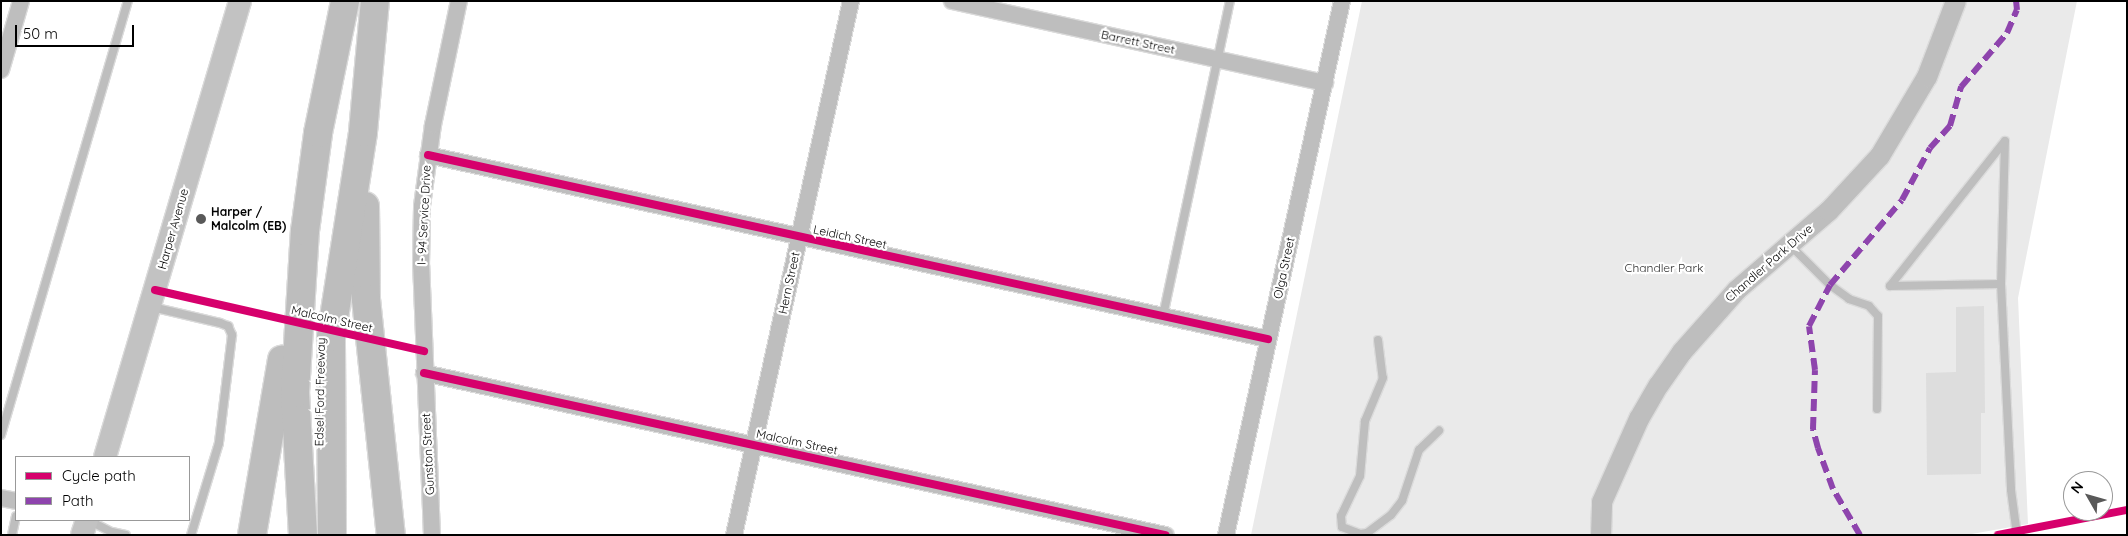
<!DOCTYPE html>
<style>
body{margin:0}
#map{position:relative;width:2128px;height:536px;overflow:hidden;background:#fff;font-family:Quicksand,sans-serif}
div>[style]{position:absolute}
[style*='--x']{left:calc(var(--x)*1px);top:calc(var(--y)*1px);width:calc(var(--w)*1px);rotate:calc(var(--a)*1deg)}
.green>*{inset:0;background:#eaeaea}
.building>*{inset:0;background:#ddd}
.roads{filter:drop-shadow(1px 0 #dbdbdb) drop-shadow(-1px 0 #dbdbdb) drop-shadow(0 1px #dbdbdb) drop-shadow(0 -1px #dbdbdb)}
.service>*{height:8px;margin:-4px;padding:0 4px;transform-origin:4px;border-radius:4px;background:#bebebe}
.minor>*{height:16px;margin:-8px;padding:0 8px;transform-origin:8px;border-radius:8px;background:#bebebe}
.tertiary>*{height:20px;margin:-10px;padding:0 10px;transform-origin:10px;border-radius:10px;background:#bebebe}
.secondary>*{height:22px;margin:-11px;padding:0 11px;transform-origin:11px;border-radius:11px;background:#c2c2c2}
.motorway>*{height:28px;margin:-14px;padding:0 14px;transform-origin:14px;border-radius:14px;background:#bdbdbd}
.quiet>*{height:6px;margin-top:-3px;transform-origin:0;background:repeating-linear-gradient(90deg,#8e44ad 0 12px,transparent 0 18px)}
.cycleway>*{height:8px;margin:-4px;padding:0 4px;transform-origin:4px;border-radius:4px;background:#d6006c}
.dots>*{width:14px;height:14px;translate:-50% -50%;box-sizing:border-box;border:2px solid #fff;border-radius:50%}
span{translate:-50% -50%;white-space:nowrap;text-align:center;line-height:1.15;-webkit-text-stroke:4.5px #fff;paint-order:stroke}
.street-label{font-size:12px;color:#000}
.poi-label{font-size:12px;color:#000;font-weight:700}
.left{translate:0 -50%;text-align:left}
.park-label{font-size:12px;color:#303030}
.frame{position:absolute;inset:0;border:2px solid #000;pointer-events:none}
.legend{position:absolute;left:15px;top:456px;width:175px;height:65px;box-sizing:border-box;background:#fff;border:1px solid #999;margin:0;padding:6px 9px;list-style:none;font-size:15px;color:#000}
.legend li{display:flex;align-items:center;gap:10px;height:25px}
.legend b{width:25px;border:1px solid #999}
.north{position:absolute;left:2063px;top:471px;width:50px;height:50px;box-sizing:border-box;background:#fff;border:1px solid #999;border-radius:50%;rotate:308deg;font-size:14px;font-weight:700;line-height:20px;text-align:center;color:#000}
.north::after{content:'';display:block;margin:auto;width:18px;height:22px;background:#595959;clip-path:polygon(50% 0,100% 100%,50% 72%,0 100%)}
.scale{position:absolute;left:15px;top:25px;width:119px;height:22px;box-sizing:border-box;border:2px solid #000;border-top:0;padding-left:6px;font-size:15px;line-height:18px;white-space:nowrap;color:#000;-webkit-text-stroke:4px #fff;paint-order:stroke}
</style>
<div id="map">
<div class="green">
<div style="clip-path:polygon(1362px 1px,2077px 1px,2018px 298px,2028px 524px,1966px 535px,1251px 535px)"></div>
</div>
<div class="building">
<div style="clip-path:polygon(1984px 306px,1985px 413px,1981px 413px,1981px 474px,1927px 475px,1926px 373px,1956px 372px,1956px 307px)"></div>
</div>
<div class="roads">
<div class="service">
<div style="--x:2005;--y:141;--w:143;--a:91.6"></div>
<div style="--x:2001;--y:284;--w:206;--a:87.2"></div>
<div style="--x:2011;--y:490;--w:45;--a:82.4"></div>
<div style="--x:1791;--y:246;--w:55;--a:45"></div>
<div style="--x:1830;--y:285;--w:24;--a:36"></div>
<div style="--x:1849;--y:299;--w:21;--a:19"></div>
<div style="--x:1869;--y:306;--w:13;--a:48"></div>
<div style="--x:1878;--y:316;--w:93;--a:90.6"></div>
<div style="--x:1890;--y:286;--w:185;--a:-51.6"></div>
<div style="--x:1890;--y:286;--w:111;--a:-1"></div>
<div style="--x:152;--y:307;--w:70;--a:13.2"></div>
<div style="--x:220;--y:323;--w:9;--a:21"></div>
<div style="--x:228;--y:326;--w:10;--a:66"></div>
<div style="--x:232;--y:335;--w:109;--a:96.9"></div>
<div style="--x:219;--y:443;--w:96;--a:106.9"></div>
<div style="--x:1163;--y:316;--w:322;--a:-78"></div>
<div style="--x:1378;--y:340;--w:38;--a:83"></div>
<div style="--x:1383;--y:378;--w:47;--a:112.7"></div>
<div style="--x:1365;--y:421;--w:55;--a:95.2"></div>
<div style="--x:1360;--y:476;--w:44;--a:115.4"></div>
<div style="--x:1341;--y:516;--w:11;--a:85"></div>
<div style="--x:1342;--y:527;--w:19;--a:21"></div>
<div style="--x:1360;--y:534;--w:7;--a:-8"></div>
<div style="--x:1367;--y:533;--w:30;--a:-37"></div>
<div style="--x:1391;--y:515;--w:18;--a:-52"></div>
<div style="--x:1402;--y:501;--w:54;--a:-71.6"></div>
<div style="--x:1419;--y:450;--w:28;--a:-44"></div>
<div style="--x:1;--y:435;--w:452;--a:-73.7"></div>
<div style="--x:88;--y:520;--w:27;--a:27"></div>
<div style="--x:112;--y:532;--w:14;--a:12"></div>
<div style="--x:12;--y:535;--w:19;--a:-78"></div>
</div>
<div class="minor">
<div style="--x:952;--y:1;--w:382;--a:12.4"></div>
<div style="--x:1;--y:70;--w:72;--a:-73.8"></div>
<div style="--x:428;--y:155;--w:860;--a:12.36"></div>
<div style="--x:424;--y:373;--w:759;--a:12.33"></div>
<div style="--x:1;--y:498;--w:15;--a:11"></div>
<div style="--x:432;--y:535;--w:270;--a:-92.3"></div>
<div style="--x:421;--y:265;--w:59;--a:-89"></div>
<div style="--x:422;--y:206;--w:82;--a:-82.3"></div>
<div style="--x:433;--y:125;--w:127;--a:-78.2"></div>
<div style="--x:734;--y:535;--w:547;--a:-77.64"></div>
<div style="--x:1226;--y:535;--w:546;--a:-77.74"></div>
</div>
<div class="tertiary">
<div style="--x:1601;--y:535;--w:33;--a:-88"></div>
<div style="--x:1602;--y:502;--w:91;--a:-66"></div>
<div style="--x:1639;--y:419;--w:39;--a:-60"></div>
<div style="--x:1659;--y:385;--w:40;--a:-55.1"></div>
<div style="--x:1682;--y:352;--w:83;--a:-48.4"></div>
<div style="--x:1737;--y:290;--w:121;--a:-40.7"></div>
<div style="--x:1829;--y:211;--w:75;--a:-47.2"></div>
<div style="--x:1880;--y:156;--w:92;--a:-59.3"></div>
<div style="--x:1927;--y:77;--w:81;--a:-69.1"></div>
</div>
<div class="secondary">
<div style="--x:105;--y:457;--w:476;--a:-73.5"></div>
<div style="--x:82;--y:535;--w:16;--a:-72"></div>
</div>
<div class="motorway">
<div style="--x:365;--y:206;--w:93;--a:89.4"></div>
<div style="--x:366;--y:299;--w:237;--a:84"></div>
<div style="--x:252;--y:535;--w:178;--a:-80.3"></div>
<div style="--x:303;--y:535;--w:142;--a:-93.2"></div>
<div style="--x:295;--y:393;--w:162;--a:-86.5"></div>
<div style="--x:305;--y:231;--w:99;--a:-82.4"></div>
<div style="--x:318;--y:133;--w:135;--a:-78.4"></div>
<div style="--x:332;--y:535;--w:198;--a:-90.3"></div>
<div style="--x:331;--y:337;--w:207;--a:-81.1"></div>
<div style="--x:363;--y:132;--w:132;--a:-84.8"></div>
</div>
</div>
<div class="quiet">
<div style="--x:1860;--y:535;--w:53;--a:-120.4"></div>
<div style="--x:1833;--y:489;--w:44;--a:-110.1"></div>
<div style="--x:1818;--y:448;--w:20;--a:-105"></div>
<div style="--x:1813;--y:429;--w:59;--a:-88.1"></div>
<div style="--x:1815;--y:370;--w:44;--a:-97.8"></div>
<div style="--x:1809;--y:326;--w:46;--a:-62.9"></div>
<div style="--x:1830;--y:285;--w:111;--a:-49.7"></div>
<div style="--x:1902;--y:200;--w:59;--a:-61.7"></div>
<div style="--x:1930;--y:148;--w:30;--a:-48"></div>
<div style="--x:1950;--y:126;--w:41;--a:-74.2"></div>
<div style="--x:1961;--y:87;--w:71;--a:-49.6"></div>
<div style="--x:2007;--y:33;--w:25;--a:-67"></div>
<div style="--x:2017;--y:10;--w:9;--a:-96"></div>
</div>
<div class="cycleway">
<div style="--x:428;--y:155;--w:860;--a:12.36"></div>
<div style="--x:155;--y:290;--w:276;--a:12.8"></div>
<div style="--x:424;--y:373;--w:759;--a:12.33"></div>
<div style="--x:1998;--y:535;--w:131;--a:-11"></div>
</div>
<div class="dots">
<div style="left:201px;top:219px;background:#595959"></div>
</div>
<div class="street-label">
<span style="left:1138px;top:42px;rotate:12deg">Barrett Street</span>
<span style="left:424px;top:215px;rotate:-87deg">I- 94 Service Drive</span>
<span style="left:173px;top:229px;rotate:-74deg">Harper Avenue</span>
<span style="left:850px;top:237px;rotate:12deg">Leidich Street</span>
<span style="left:1769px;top:263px;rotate:-41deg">Chandler Park Drive</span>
<span style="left:1284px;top:268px;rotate:-78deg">Olga Street</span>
<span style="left:789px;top:283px;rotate:-78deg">Hern Street</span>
<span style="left:332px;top:319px;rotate:13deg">Malcolm Street</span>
<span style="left:320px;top:392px;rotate:-89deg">Edsel Ford Freeway</span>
<span style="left:797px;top:442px;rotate:12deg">Malcolm Street</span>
<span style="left:428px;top:454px;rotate:-93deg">Gunston Street</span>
</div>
<div class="poi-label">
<span class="left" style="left:211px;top:219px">Harper /<br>Malcolm (EB)</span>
</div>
<div class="park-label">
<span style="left:1664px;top:268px">Chandler Park</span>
</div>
<div class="frame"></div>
<ul class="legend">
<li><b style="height:6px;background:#d6006c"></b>Cycle path</li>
<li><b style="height:6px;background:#8e44ad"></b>Path</li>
</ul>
<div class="north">N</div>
<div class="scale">50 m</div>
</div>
